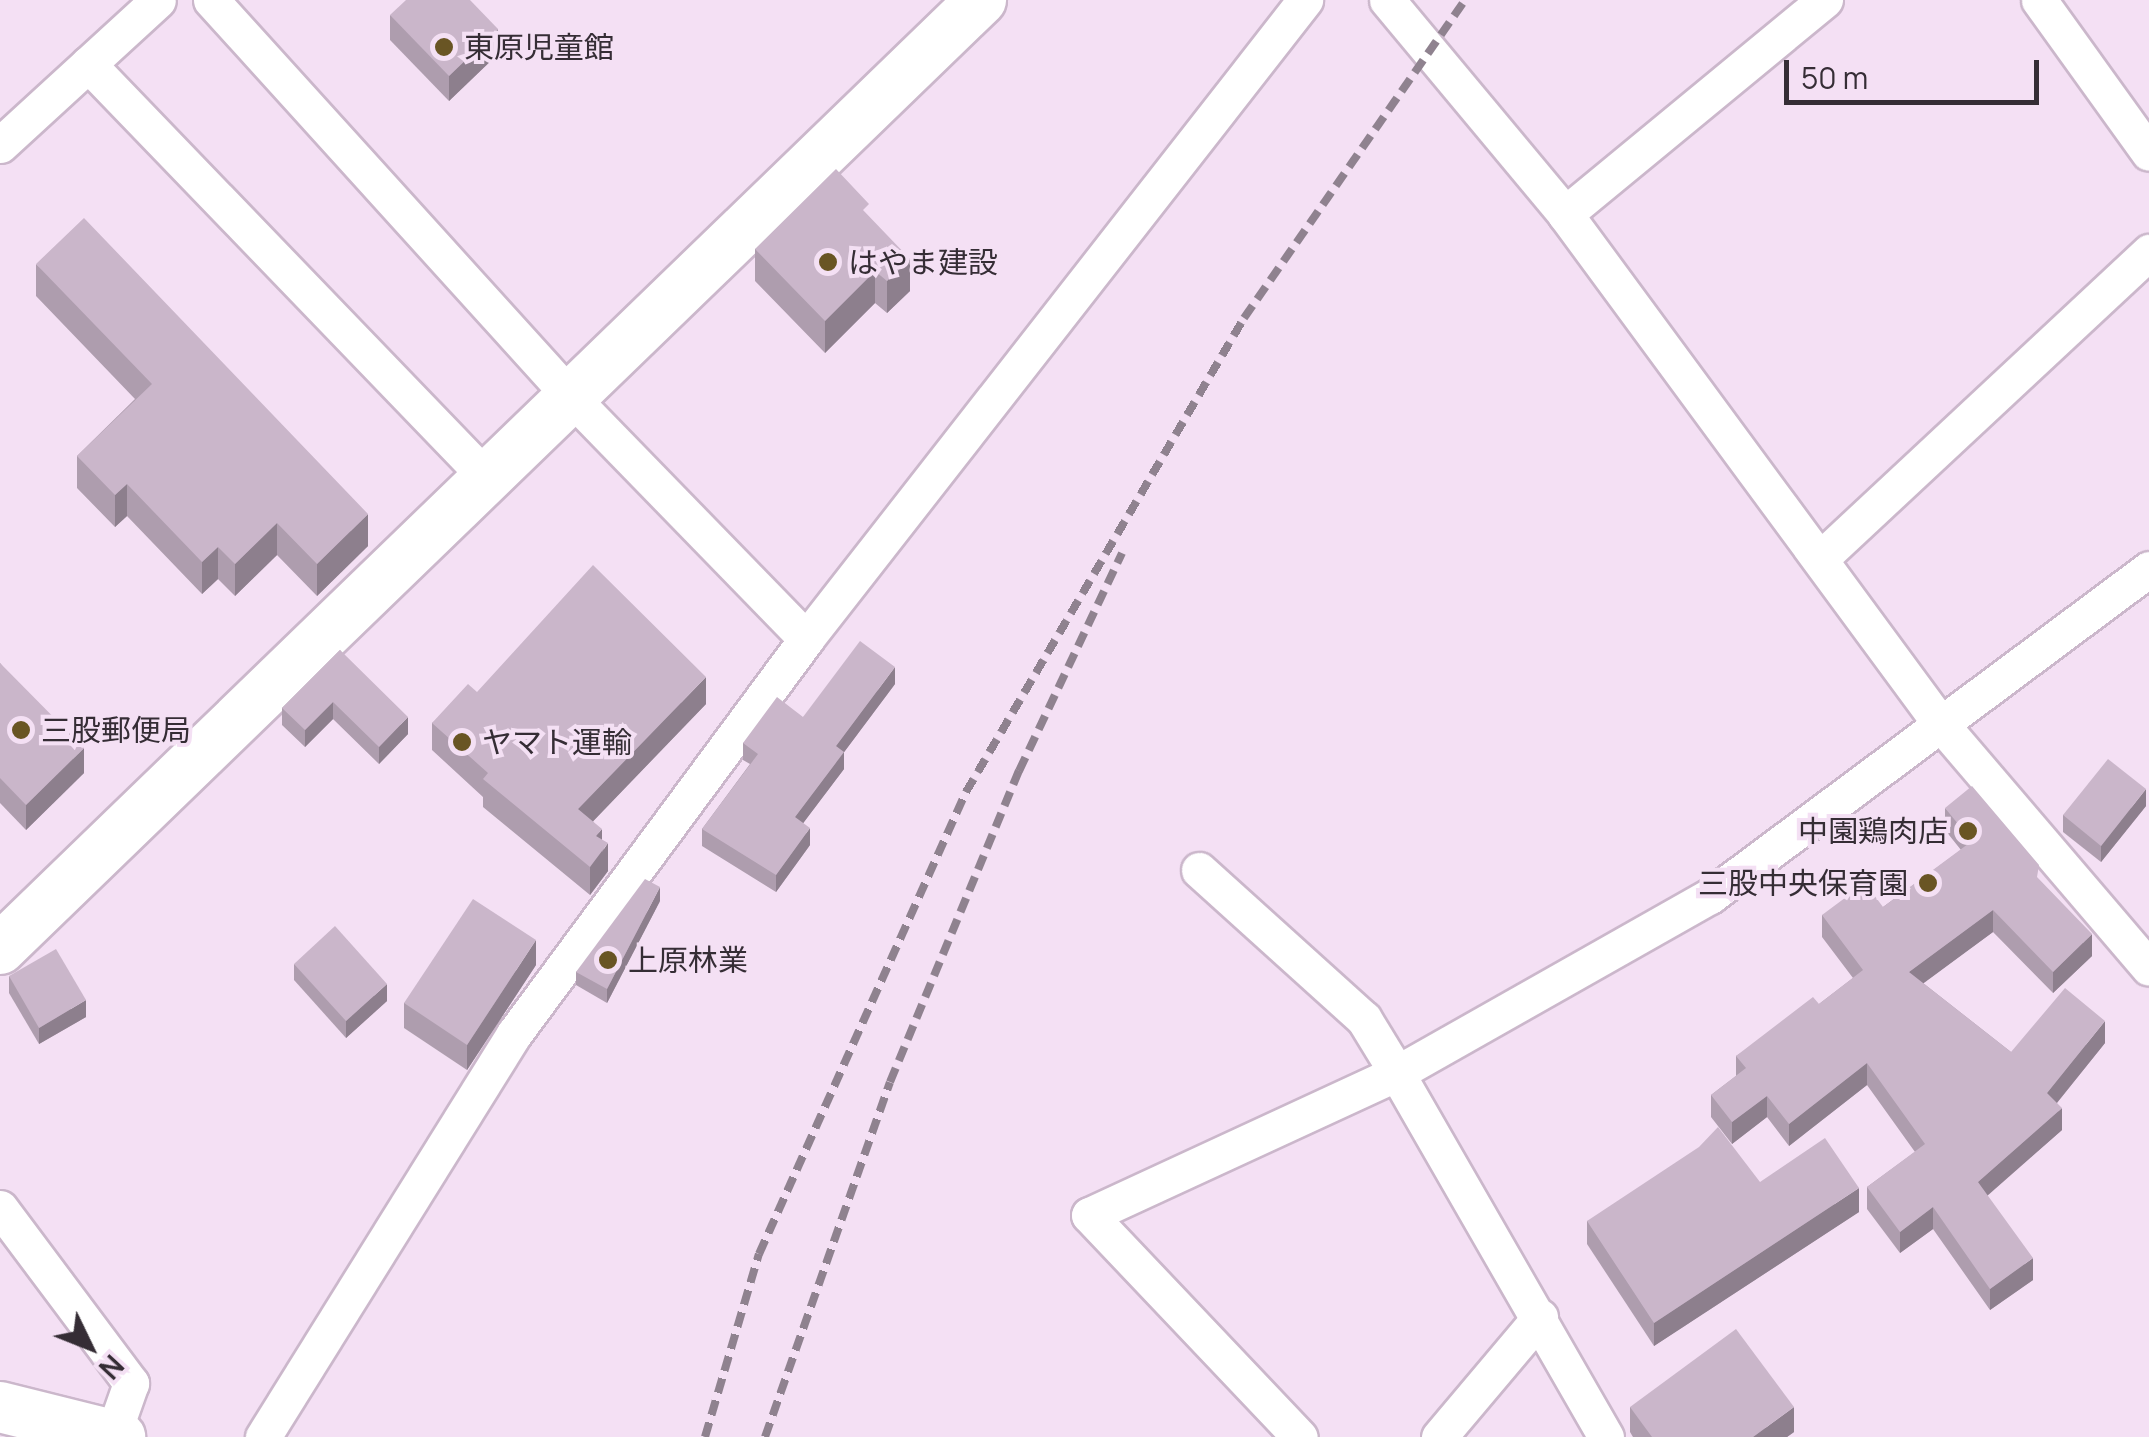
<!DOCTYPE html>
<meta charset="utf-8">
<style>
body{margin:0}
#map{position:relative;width:2149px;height:1437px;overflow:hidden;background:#f4e0f4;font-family:Manrope,"Noto Sans JP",sans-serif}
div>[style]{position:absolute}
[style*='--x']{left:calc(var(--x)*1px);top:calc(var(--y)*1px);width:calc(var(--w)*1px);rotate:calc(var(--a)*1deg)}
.roads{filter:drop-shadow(2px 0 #cbb7cb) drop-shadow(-2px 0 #cbb7cb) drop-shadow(0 2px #cbb7cb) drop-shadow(0 -2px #cbb7cb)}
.street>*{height:35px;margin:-17.5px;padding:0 17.5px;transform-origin:17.5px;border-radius:17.5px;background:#fff}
.secondary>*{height:50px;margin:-25px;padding:0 25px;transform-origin:25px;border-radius:25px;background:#fff}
.rail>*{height:8px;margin-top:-4px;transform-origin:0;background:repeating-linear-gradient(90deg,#8f828f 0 15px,transparent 0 23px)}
.wall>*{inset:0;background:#ae9dae}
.shaded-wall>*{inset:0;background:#8d7f8d}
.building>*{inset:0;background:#cab6ca}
.dots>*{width:28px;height:28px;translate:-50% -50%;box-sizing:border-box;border:5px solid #f4e0f4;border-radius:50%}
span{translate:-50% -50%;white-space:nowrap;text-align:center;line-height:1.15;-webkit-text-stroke:8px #f4e0f4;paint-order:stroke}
.poi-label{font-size:30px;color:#352d35}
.left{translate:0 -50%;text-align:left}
.right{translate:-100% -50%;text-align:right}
.north{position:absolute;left:40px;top:1297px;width:100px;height:100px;-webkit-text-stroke:8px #f4e0f4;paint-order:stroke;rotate:133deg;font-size:28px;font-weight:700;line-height:40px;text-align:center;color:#352d35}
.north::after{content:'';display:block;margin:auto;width:35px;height:45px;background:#352d35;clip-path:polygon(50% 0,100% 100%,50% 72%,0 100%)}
.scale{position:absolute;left:1784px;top:60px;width:255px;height:45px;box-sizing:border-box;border:5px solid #352d35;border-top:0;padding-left:12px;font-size:30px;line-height:35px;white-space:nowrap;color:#352d35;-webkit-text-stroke:8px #f4e0f4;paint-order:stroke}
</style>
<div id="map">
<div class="roads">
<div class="street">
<div style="--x:211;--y:0;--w:533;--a:47.81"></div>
<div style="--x:569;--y:395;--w:340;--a:45.8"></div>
<div style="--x:1387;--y:0;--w:278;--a:50.2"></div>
<div style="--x:1565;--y:214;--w:631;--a:53.64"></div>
<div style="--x:1939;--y:722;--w:323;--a:49.5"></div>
<div style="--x:2039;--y:0;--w:188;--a:54.3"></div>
<div style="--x:88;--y:64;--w:574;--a:46.06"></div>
<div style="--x:0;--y:145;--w:214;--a:-42.5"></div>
<div style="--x:1565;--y:214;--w:337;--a:-39.5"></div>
<div style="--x:1821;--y:558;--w:449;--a:-43"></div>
<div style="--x:1199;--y:870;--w:222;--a:42.1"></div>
<div style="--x:1364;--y:1019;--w:63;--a:58.6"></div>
<div style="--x:1397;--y:1073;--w:339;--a:155.2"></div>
<div style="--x:1089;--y:1215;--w:306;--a:46.5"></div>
<div style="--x:0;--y:1208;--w:219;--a:53.2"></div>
<div style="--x:131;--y:1383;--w:57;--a:109.4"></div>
<div style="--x:263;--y:1437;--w:475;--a:-58.1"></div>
<div style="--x:514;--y:1034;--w:491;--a:-53.5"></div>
<div style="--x:806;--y:639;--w:811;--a:-52.01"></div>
<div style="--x:1439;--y:1437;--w:157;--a:-49.9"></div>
<div style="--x:1606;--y:1437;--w:420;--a:-119.9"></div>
<div style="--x:1397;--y:1073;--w:360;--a:-29.5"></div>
<div style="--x:1710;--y:896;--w:547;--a:-36.68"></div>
</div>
<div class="secondary">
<div style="--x:0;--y:949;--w:1365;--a:-44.05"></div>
<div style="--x:0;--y:1407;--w:124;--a:14"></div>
</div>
</div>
<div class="rail">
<div style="--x:705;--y:1437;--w:191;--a:-73.6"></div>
<div style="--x:759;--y:1254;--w:506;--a:-65.87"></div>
<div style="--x:966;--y:792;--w:550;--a:-59.61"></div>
<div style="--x:1244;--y:318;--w:387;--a:-55.2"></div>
<div style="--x:765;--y:1437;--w:376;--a:-70.6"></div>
<div style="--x:890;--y:1082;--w:337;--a:-67.5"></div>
<div style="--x:1019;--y:771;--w:241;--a:-64.7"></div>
</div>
<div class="wall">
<div style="clip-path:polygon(390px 15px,498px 54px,449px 101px,390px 40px)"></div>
<div style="clip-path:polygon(869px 217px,910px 291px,887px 313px,875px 303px,825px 353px,755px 281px,755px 249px)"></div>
<div style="clip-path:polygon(36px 264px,368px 546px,317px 596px,277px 555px,235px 596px,218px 579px,202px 594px,127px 516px,115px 527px,77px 488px,77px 456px,135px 399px,36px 296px)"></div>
<div style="clip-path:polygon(340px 650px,408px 734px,379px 764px,333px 719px,305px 747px,282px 725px,282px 708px)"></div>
<div style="clip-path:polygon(0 663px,84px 773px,26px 830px,0 803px)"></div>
<div style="clip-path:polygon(895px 684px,844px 752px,844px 769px,803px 823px,810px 845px,776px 892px,702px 846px,702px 829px,750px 764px,743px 760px,743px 743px,803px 717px)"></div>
<div style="clip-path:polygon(477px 692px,706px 704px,593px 821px,602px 840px,608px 871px,590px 895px,483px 807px,483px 797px,432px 750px,432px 723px)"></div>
<div style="clip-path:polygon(2146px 806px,2101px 862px,2063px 832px,2063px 815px)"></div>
<div style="clip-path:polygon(1945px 808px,2039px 880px,2092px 956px,2053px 993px,1993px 932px,1923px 983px,2011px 1052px,2105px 1043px,2057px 1103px,2062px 1130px,1987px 1195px,2033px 1280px,1990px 1310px,1933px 1229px,1900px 1253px,1867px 1209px,1867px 1187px,1915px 1152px,1867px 1085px,1789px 1146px,1767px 1117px,1732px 1144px,1711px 1117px,1711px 1095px,1736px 1076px,1736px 1056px,1819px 1004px,1853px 978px,1822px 937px,1822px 915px,1883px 907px,1961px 850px,1945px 830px)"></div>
<div style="clip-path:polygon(660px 901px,607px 1003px,576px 985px,576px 972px)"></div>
<div style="clip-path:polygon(294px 964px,387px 1001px,346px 1038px,294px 980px)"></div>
<div style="clip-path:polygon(536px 965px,467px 1070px,404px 1028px,404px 1003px)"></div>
<div style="clip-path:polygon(9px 976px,86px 1017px,39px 1044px,9px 993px)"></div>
<div style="clip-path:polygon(1760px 1182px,1859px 1212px,1654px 1346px,1587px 1244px,1587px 1221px)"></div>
<div style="clip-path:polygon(1630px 1407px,1794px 1432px,1787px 1437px,1633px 1437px,1630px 1432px)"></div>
</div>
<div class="shaded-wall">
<div style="clip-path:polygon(498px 29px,498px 54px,449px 101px,449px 76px)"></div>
<div style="clip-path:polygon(910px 259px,910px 291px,887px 313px,887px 281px)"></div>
<div style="clip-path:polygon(875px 271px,875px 303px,825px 353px,825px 321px)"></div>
<div style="clip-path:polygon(127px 484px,127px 516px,115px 527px,115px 495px)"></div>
<div style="clip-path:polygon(368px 514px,368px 546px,317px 596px,317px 564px)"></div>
<div style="clip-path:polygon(277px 523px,277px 555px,235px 596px,235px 564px)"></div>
<div style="clip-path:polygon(218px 547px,218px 579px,202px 594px,202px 562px)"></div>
<div style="clip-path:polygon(895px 667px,895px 684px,836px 763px,836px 746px)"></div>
<div style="clip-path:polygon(706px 677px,706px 704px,578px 837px,578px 809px)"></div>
<div style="clip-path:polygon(333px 702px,333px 719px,305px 747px,305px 730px)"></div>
<div style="clip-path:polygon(408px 717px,408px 734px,379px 764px,379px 747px)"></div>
<div style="clip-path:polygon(84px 748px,84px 773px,26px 830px,26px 805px)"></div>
<div style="clip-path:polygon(844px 752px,844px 769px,795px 834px,795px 817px)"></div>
<div style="clip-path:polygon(2146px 789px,2146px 806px,2101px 862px,2101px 846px)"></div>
<div style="clip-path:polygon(810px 828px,810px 845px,776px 892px,776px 875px)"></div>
<div style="clip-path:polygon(602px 829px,602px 852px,608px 843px,608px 871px,590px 895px,590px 867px,596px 836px)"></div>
<div style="clip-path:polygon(660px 887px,660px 901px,607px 1003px,607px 989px)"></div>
<div style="clip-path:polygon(1993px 910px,1993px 932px,1909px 994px,1909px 972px)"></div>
<div style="clip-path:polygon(2092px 934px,2092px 956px,2053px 993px,2053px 972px)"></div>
<div style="clip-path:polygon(536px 940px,536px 965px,467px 1070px,467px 1045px)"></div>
<div style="clip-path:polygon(387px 984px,387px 1001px,346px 1038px,346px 1021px)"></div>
<div style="clip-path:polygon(86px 1000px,86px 1017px,39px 1044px,39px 1028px)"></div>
<div style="clip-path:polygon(2105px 1021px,2105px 1043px,2047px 1115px,2047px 1093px)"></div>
<div style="clip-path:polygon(1867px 1063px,1867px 1085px,1789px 1146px,1789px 1124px)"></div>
<div style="clip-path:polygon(1767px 1096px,1767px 1117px,1732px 1144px,1732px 1122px)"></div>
<div style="clip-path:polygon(2062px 1108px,2062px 1130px,1978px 1204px,1978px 1182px)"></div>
<div style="clip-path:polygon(1859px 1188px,1859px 1212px,1654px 1346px,1654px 1323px)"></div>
<div style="clip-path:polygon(1933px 1207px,1933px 1229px,1900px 1253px,1900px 1232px)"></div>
<div style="clip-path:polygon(2033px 1258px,2033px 1280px,1990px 1310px,1990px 1289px)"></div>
<div style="clip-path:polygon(1794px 1407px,1794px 1432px,1787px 1437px,1753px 1437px)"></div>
</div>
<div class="building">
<div style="clip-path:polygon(406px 0,470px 0,498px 29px,449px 76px,390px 15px)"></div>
<div style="clip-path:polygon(836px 169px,869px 204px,863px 210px,910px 259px,887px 281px,875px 271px,825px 321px,755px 249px)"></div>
<div style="clip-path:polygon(84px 218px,368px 514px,317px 564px,277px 523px,235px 564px,218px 547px,202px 562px,127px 484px,115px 495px,77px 456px,152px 384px,36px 264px)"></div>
<div style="clip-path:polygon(593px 565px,706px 677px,578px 809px,602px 829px,596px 836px,608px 843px,590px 867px,483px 779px,488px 773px,432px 723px,468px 684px,477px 692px)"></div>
<div style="clip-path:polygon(860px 641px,895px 667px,836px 746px,844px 752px,795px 817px,810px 828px,776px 875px,702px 829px,758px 754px,743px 743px,777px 697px,803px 717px)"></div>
<div style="clip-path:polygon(340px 650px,408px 717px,379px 747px,333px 702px,305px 730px,282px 708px)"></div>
<div style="clip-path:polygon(0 663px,84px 748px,26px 805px,0 778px)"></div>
<div style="clip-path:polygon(2108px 759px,2146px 789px,2101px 846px,2063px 815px)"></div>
<div style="clip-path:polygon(1972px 786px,2039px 865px,2037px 877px,2092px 934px,2053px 972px,1993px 910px,1909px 972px,2011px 1052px,2065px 988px,2105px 1021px,2047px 1093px,2062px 1108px,1978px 1182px,2033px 1258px,1990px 1289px,1933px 1207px,1900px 1232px,1867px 1187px,1925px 1144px,1867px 1063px,1789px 1124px,1767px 1096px,1732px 1122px,1711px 1095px,1746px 1068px,1736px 1056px,1813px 997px,1819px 1004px,1863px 970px,1822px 915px,1865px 883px,1883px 907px,1972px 841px,1945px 808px)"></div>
<div style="clip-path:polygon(645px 879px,660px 887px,607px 989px,576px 972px)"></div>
<div style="clip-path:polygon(473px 899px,536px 940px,467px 1045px,404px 1003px)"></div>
<div style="clip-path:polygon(335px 926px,387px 984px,346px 1021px,294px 964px)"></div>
<div style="clip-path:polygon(56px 949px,86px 1000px,39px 1028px,9px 976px)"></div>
<div style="clip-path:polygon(1718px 1127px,1760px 1182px,1825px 1138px,1859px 1188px,1654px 1323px,1587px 1221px,1699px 1147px)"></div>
<div style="clip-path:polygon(1736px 1329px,1794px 1407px,1753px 1437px,1652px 1437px,1630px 1407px)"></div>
</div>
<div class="dots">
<div style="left:444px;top:47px;background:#695524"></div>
<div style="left:828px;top:262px;background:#695524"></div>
<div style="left:21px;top:730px;background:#695524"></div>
<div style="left:462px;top:742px;background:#695524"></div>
<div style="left:1968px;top:831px;background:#695524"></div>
<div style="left:1928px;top:883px;background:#695524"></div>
<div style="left:608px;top:960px;background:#695524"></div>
</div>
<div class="poi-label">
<span class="left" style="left:464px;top:47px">東原児童館</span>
<span class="left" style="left:848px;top:262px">はやま建設</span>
<span class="left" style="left:41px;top:730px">三股郵便局</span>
<span class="left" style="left:482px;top:742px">ヤマト運輸</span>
<span class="right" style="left:1948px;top:831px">中園鶏肉店</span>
<span class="right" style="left:1908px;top:883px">三股中央保育園</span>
<span class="left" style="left:628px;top:960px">上原林業</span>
</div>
<div class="north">N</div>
<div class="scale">50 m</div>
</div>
